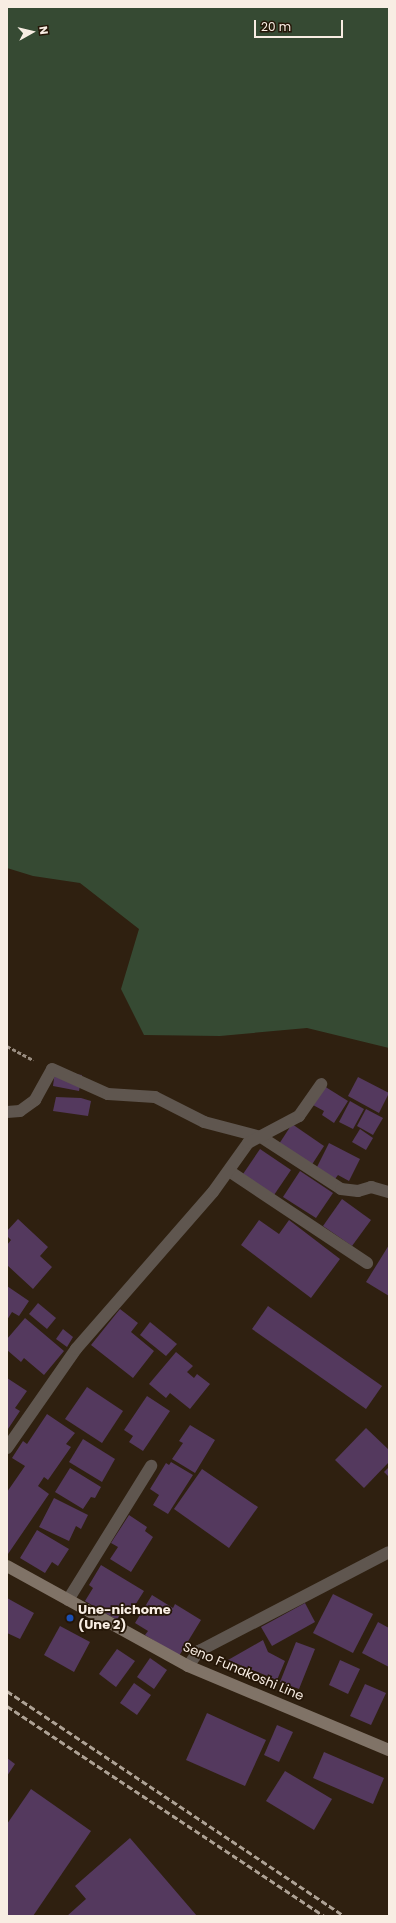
<!DOCTYPE html>
<style>
body{margin:0}
#map{position:relative;width:396px;height:1923px;overflow:hidden;background:#2f2010;font-family:Poppins,sans-serif}
div>[style]{position:absolute}
[style*='--x']{left:calc(var(--x)*1px);top:calc(var(--y)*1px);width:calc(var(--w)*1px);rotate:calc(var(--a)*1deg)}
.green>*{inset:0;background:#364a33}
.building>*{inset:0;background:#54395e}
.path>*{height:2.5px;margin-top:-1.25px;transform-origin:0;background:repeating-linear-gradient(90deg,#998c80 0 4px,transparent 0 6px)}
.lane>*{height:12px;margin:-6px;padding:0 6px;transform-origin:6px;border-radius:6px;background:#5f564f}
.street>*{height:12px;margin:-6px;padding:0 6px;transform-origin:6px;border-radius:6px;background:#5f564f}
.secondary>*{height:12px;margin:-6px;padding:0 6px;transform-origin:6px;border-radius:6px;background:#807367}
.rail>*{height:3px;margin-top:-1.5px;transform-origin:0;background:repeating-linear-gradient(90deg,#aea295 0 6px,transparent 0 9px)}
.dots>*{width:11px;height:11px;translate:-50% -50%;box-sizing:border-box;border:2px solid #251607;border-radius:50%}
span{translate:-50% -50%;white-space:nowrap;text-align:center;line-height:1.15;-webkit-text-stroke:3.5px #251607;paint-order:stroke}
.poi-label{font-size:13px;color:#f8ede3;font-weight:700}
.left{translate:0 -50%;text-align:left}
.street-label{font-size:13px;color:#f8ede3}
.frame{position:absolute;inset:0;border:8px solid #f8ede3;pointer-events:none}
.north{position:absolute;left:12px;top:12px;width:40px;height:40px;-webkit-text-stroke:3px #251607;paint-order:stroke;rotate:82deg;font-size:11px;font-weight:700;line-height:16px;text-align:center;color:#f8ede3}
.north::after{content:'';display:block;margin:auto;width:14px;height:18px;background:#f8ede3;clip-path:polygon(50% 0,100% 100%,50% 72%,0 100%)}
.scale{position:absolute;left:254px;top:20px;width:89px;height:18px;box-sizing:border-box;border:2px solid #f8ede3;border-top:0;padding-left:5px;font-size:12px;line-height:14px;white-space:nowrap;color:#f8ede3;-webkit-text-stroke:3px #251607;paint-order:stroke}
</style>
<div id="map">
<div class="green">
<div style="clip-path:polygon(7px 7px,389px 7px,389px 1048px,307px 1028px,220px 1036px,144px 1035px,121px 989px,139px 929px,80px 883px,33px 876px,7px 868px)"></div>
</div>
<div class="building">
<div style="clip-path:polygon(55px 1071px,82px 1075px,79px 1091px,53px 1086px)"></div>
<div style="clip-path:polygon(358px 1077px,389px 1093px,379px 1113px,348px 1096px)"></div>
<div style="clip-path:polygon(324px 1086px,348px 1101px,334px 1123px,322px 1115px,324px 1111px,313px 1105px)"></div>
<div style="clip-path:polygon(56px 1097px,81px 1098px,91px 1101px,88px 1116px,53px 1111px)"></div>
<div style="clip-path:polygon(350px 1101px,364px 1109px,353px 1129px,339px 1122px)"></div>
<div style="clip-path:polygon(366px 1109px,383px 1118px,373px 1135px,357px 1126px)"></div>
<div style="clip-path:polygon(292px 1124px,324px 1146px,311px 1166px,279px 1144px)"></div>
<div style="clip-path:polygon(360px 1129px,373px 1138px,366px 1150px,352px 1142px)"></div>
<div style="clip-path:polygon(329px 1143px,360px 1159px,349px 1181px,338px 1175px,335px 1179px,316px 1169px)"></div>
<div style="clip-path:polygon(260px 1149px,291px 1170px,274px 1195px,243px 1174px)"></div>
<div style="clip-path:polygon(300px 1171px,333px 1193px,316px 1218px,283px 1197px)"></div>
<div style="clip-path:polygon(342px 1199px,371px 1220px,352px 1246px,323px 1226px)"></div>
<div style="clip-path:polygon(18px 1219px,48px 1247px,40px 1256px,52px 1267px,33px 1289px,7px 1265px,7px 1245px,11px 1240px,7px 1236px,7px 1231px)"></div>
<div style="clip-path:polygon(259px 1220px,279px 1234px,289px 1220px,340px 1259px,311px 1298px,241px 1245px)"></div>
<div style="clip-path:polygon(389px 1245px,389px 1296px,366px 1282px)"></div>
<div style="clip-path:polygon(7px 1286px,29px 1301px,19px 1316px,12px 1312px,7px 1320px)"></div>
<div style="clip-path:polygon(38px 1303px,56px 1318px,47px 1329px,29px 1314px)"></div>
<div style="clip-path:polygon(268px 1306px,382px 1386px,366px 1409px,252px 1329px)"></div>
<div style="clip-path:polygon(120px 1309px,138px 1323px,131px 1332px,154px 1351px,133px 1378px,91px 1345px)"></div>
<div style="clip-path:polygon(25px 1318px,64px 1351px,44px 1375px,24px 1358px,21px 1362px,7px 1350px,7px 1339px)"></div>
<div style="clip-path:polygon(150px 1322px,177px 1344px,166px 1356px,140px 1335px)"></div>
<div style="clip-path:polygon(63px 1329px,73px 1337px,67px 1347px,56px 1339px)"></div>
<div style="clip-path:polygon(176px 1352px,193px 1366px,187px 1372px,194px 1378px,197px 1374px,210px 1384px,190px 1409px,170px 1393px,166px 1398px,149px 1384px)"></div>
<div style="clip-path:polygon(7px 1378px,27px 1391px,15px 1408px,20px 1411px,8px 1429px)"></div>
<div style="clip-path:polygon(87px 1387px,123px 1411px,102px 1443px,65px 1419px)"></div>
<div style="clip-path:polygon(147px 1396px,170px 1411px,143px 1451px,129px 1442px,133px 1436px,124px 1430px)"></div>
<div style="clip-path:polygon(47px 1414px,75px 1433px,66px 1444px,71px 1447px,48px 1480px,44px 1477px,38px 1486px,49px 1494px,8px 1554px,7px 1492px,25px 1466px,12px 1458px,23px 1441px,27px 1444px)"></div>
<div style="clip-path:polygon(190px 1425px,215px 1440px,195px 1473px,172px 1459px,183px 1443px,179px 1441px)"></div>
<div style="clip-path:polygon(366px 1428px,389px 1450px,389px 1462px,364px 1488px,335px 1460px)"></div>
<div style="clip-path:polygon(83px 1439px,115px 1459px,102px 1482px,69px 1462px)"></div>
<div style="clip-path:polygon(171px 1462px,193px 1475px,168px 1514px,153px 1505px,159px 1495px,150px 1489px,166px 1463px,169px 1465px)"></div>
<div style="clip-path:polygon(389px 1467px,389px 1477px,384px 1472px)"></div>
<div style="clip-path:polygon(70px 1468px,101px 1487px,95px 1498px,91px 1497px,83px 1509px,55px 1492px)"></div>
<div style="clip-path:polygon(202px 1469px,258px 1507px,229px 1548px,174px 1509px)"></div>
<div style="clip-path:polygon(54px 1498px,88px 1515px,81px 1529px,76px 1526px,69px 1541px,39px 1527px)"></div>
<div style="clip-path:polygon(129px 1515px,147px 1527px,145px 1531px,153px 1537px,131px 1572px,110px 1559px,118px 1547px,111px 1543px)"></div>
<div style="clip-path:polygon(37px 1530px,69px 1549px,58px 1566px,52px 1562px,45px 1573px,20px 1558px)"></div>
<div style="clip-path:polygon(101px 1565px,144px 1591px,132px 1610px,125px 1606px,117px 1620px,85px 1601px,93px 1588px,89px 1585px)"></div>
<div style="clip-path:polygon(333px 1594px,373px 1614px,353px 1653px,313px 1633px)"></div>
<div style="clip-path:polygon(152px 1595px,173px 1608px,175px 1604px,201px 1620px,179px 1656px,145px 1635px,148px 1631px,135px 1623px)"></div>
<div style="clip-path:polygon(7px 1598px,34px 1613px,20px 1639px,7px 1633px)"></div>
<div style="clip-path:polygon(305px 1603px,315px 1622px,272px 1646px,261px 1627px)"></div>
<div style="clip-path:polygon(378px 1622px,389px 1628px,389px 1667px,362px 1653px)"></div>
<div style="clip-path:polygon(60px 1626px,90px 1642px,74px 1672px,44px 1655px)"></div>
<div style="clip-path:polygon(263px 1640px,268px 1652px,285px 1661px,277px 1680px,228px 1660px)"></div>
<div style="clip-path:polygon(296px 1642px,315px 1649px,299px 1689px,280px 1682px)"></div>
<div style="clip-path:polygon(117px 1649px,135px 1661px,116px 1687px,99px 1674px)"></div>
<div style="clip-path:polygon(150px 1658px,167px 1670px,154px 1689px,137px 1677px)"></div>
<div style="clip-path:polygon(340px 1660px,360px 1669px,348px 1694px,329px 1685px)"></div>
<div style="clip-path:polygon(134px 1683px,151px 1695px,137px 1715px,120px 1703px)"></div>
<div style="clip-path:polygon(365px 1684px,386px 1693px,371px 1725px,350px 1716px)"></div>
<div style="clip-path:polygon(207px 1713px,266px 1740px,245px 1786px,186px 1760px)"></div>
<div style="clip-path:polygon(277px 1725px,293px 1732px,279px 1762px,264px 1755px)"></div>
<div style="clip-path:polygon(324px 1752px,384px 1778px,373px 1804px,313px 1778px)"></div>
<div style="clip-path:polygon(7px 1758px,15px 1764px,7px 1776px)"></div>
<div style="clip-path:polygon(285px 1771px,332px 1799px,314px 1830px,266px 1801px)"></div>
<div style="clip-path:polygon(31px 1789px,91px 1831px,33px 1916px,7px 1916px,7px 1824px)"></div>
<div style="clip-path:polygon(130px 1838px,197px 1916px,67px 1916px,86px 1899px,75px 1886px)"></div>
</div>
<div class="path">
<div style="--x:7;--y:1046;--w:30;--a:28"></div>
</div>
<div class="lane">
<div style="--x:7;--y:1112;--w:13;--a:-4"></div>
<div style="--x:20;--y:1111;--w:19;--a:-36"></div>
<div style="--x:35;--y:1100;--w:35;--a:-61"></div>
<div style="--x:52;--y:1069;--w:61;--a:24.1"></div>
<div style="--x:108;--y:1094;--w:47;--a:3.7"></div>
<div style="--x:155;--y:1097;--w:55;--a:27"></div>
<div style="--x:204;--y:1122;--w:59;--a:14.7"></div>
<div style="--x:229;--y:1171;--w:166;--a:33.7"></div>
<div style="--x:68;--y:1600;--w:158;--a:-58.2"></div>
</div>
<div class="street">
<div style="--x:261;--y:1137;--w:95;--a:33"></div>
<div style="--x:341;--y:1189;--w:17;--a:7"></div>
<div style="--x:358;--y:1191;--w:14;--a:-17"></div>
<div style="--x:371;--y:1187;--w:19;--a:16"></div>
<div style="--x:7;--y:1448;--w:121;--a:-55.1"></div>
<div style="--x:76;--y:1349;--w:208;--a:-48.9"></div>
<div style="--x:213;--y:1192;--w:60;--a:-54.5"></div>
<div style="--x:248;--y:1143;--w:58;--a:-27.9"></div>
<div style="--x:299;--y:1116;--w:39;--a:-55"></div>
<div style="--x:188;--y:1666;--w:19;--a:-54"></div>
<div style="--x:199;--y:1651;--w:214;--a:-27.5"></div>
</div>
<div class="secondary">
<div style="--x:7;--y:1566;--w:207;--a:28.9"></div>
<div style="--x:188;--y:1666;--w:218;--a:22.7"></div>
</div>
<div class="rail">
<div style="--x:7;--y:1691;--w:405;--a:33.7"></div>
<div style="--x:7;--y:1706;--w:380;--a:33.5"></div>
</div>
<div class="dots">
<div style="left:70px;top:1618px;background:#1a4fb4"></div>
</div>
<div class="poi-label">
<span class="left" style="left:78px;top:1618px">Une-nichome<br>(Une 2)</span>
</div>
<div class="street-label">
<span style="left:243px;top:1672px;rotate:23deg">Seno Funakoshi Line</span>
</div>
<div class="frame"></div>
<div class="north">N</div>
<div class="scale">20 m</div>
</div>
